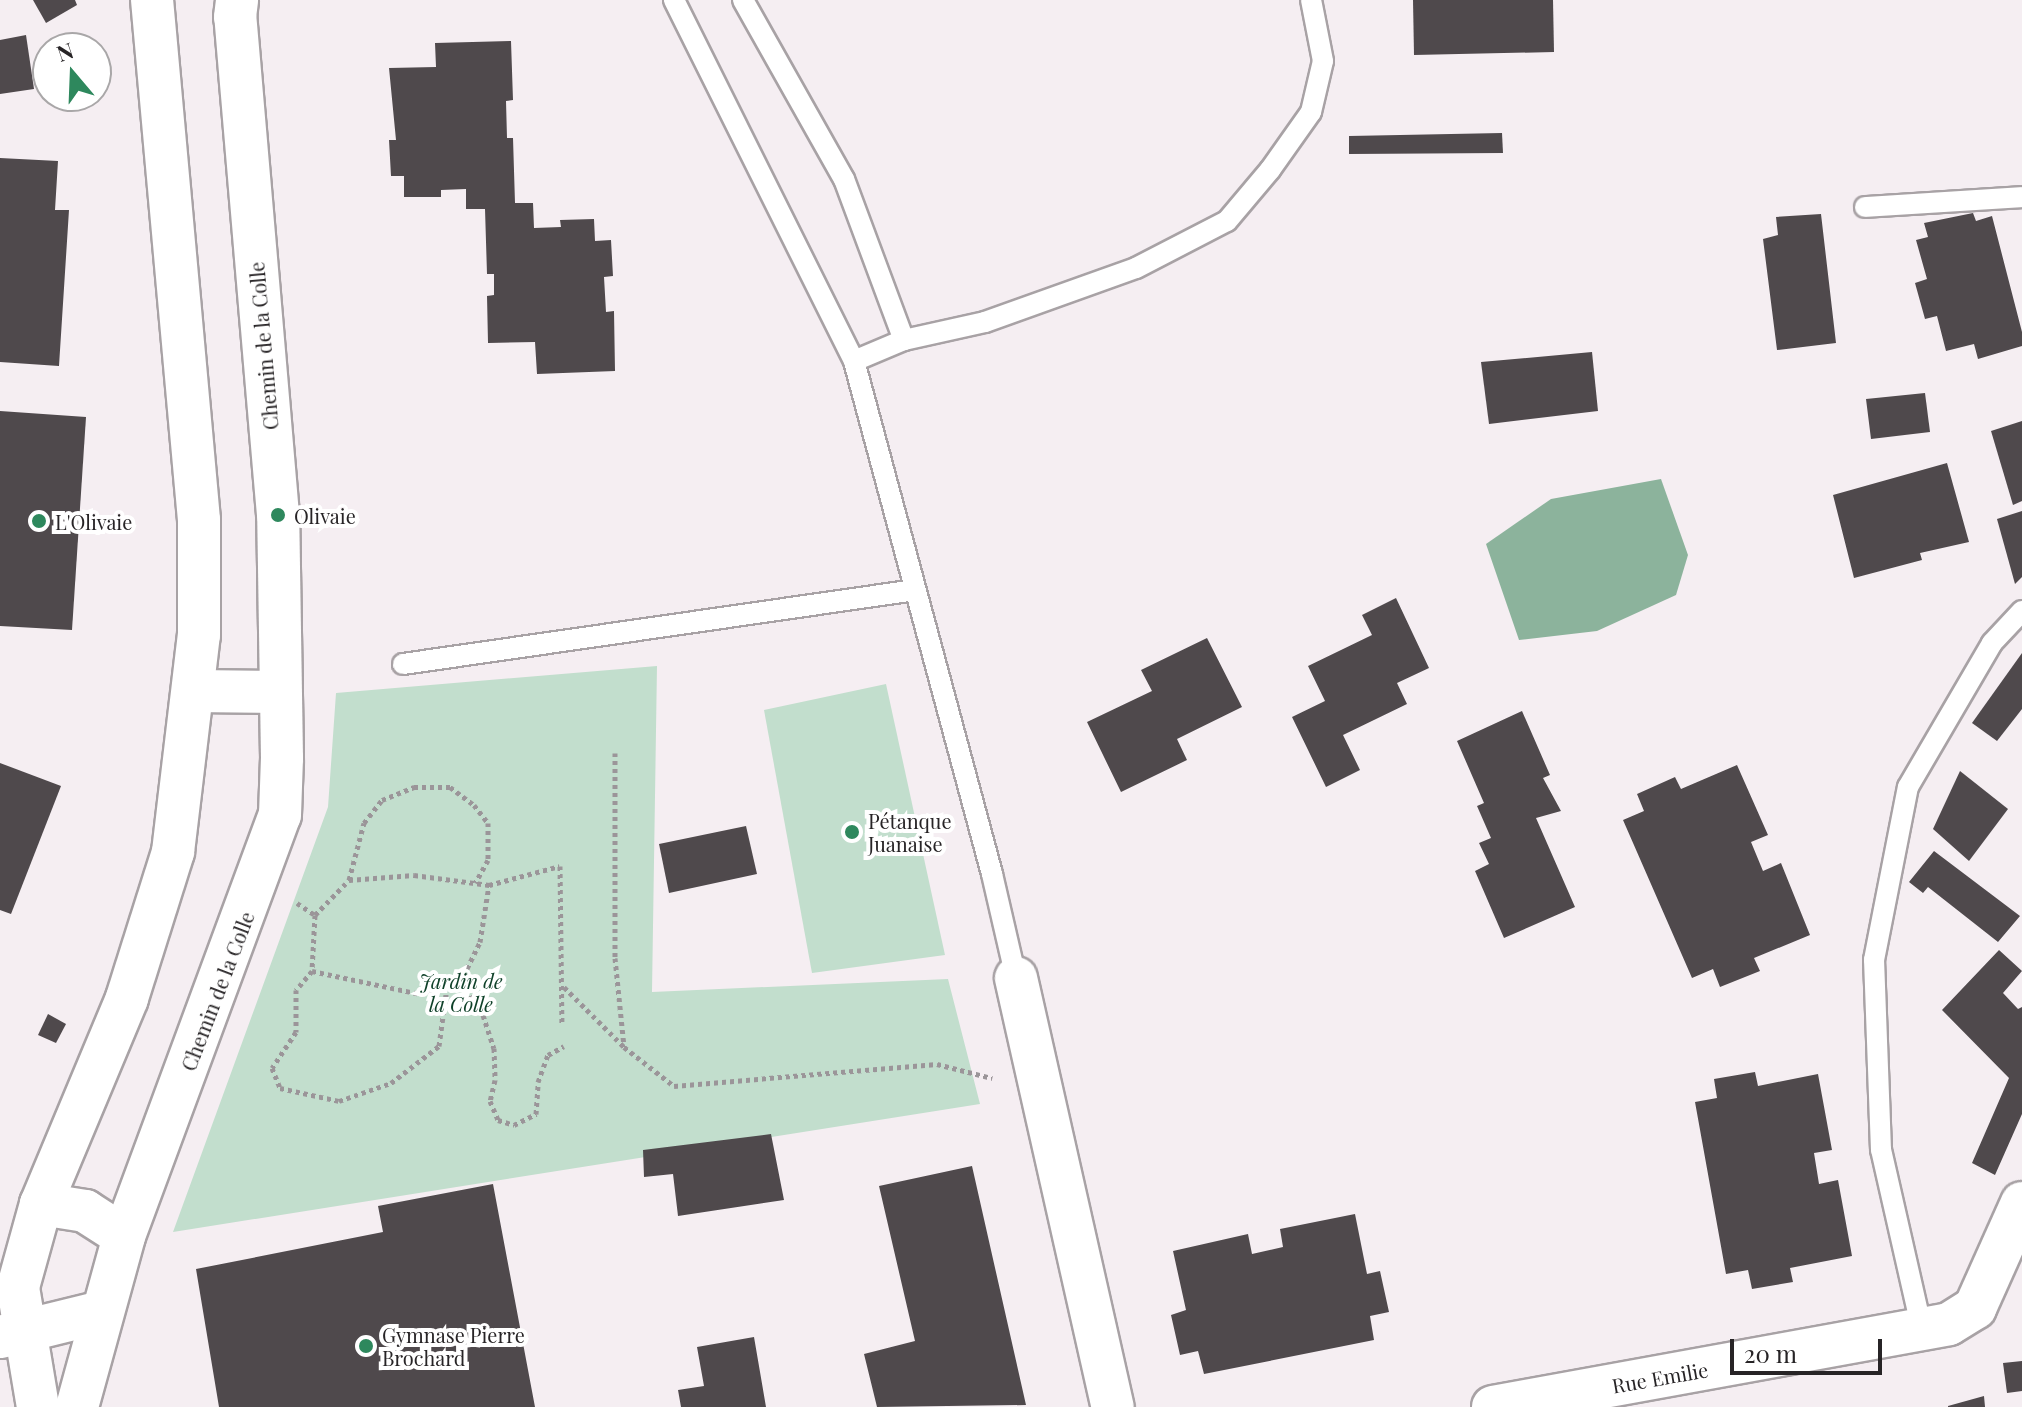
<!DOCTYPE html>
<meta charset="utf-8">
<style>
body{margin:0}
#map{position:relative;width:2022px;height:1407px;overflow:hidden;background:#f5eef2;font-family:"Playfair Display",serif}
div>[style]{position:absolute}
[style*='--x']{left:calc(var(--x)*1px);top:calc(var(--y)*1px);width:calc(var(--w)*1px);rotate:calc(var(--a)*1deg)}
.green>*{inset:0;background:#c2decd}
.water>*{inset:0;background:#8cb39c}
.building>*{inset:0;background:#4f494c}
.path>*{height:5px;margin-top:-2.5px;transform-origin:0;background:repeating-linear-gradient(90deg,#9b9599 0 4px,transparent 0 8px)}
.roads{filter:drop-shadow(2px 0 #a8a2a5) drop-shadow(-2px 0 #a8a2a5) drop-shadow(0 2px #a8a2a5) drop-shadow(0 -2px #a8a2a5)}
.lane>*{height:20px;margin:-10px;padding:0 10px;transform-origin:10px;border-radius:10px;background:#fff}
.street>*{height:42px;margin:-21px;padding:0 21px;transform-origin:21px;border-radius:21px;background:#fff}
.dots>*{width:22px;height:22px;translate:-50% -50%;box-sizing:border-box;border:4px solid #fff;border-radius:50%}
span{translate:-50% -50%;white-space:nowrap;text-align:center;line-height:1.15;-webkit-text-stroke:8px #fff;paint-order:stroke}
.street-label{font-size:20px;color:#272426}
.poi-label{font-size:20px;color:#272426}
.left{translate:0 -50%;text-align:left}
.park-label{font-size:20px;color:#0f4129;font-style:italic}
.north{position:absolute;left:32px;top:32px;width:80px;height:80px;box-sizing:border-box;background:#fff;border:2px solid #a9a7a8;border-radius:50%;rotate:341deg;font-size:22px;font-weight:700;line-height:32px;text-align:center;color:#272426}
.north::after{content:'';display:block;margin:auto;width:28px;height:36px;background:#2e885d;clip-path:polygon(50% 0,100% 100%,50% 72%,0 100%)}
.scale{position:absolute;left:1730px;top:1339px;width:152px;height:36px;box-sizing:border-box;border:4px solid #272426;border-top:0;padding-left:10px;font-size:24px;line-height:28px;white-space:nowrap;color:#272426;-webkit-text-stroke:6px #fff;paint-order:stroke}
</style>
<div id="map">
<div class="green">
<div style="clip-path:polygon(657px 666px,652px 992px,948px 979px,980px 1104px,173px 1232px,328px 807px,336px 693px)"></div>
<div style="clip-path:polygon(886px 684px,945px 955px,812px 973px,764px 710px)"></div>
</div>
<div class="water">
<div style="clip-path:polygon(1661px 479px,1688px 555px,1676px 595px,1597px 631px,1519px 640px,1486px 544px,1551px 499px)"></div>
</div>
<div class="building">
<div style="clip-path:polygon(33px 0,75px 0,77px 5px,46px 23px)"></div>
<div style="clip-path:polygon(1413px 0,1553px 0,1554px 52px,1414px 55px)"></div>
<div style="clip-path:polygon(26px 35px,34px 89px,0 94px,0 40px)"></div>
<div style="clip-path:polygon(511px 41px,513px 100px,506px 101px,507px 138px,513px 138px,515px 203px,533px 203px,534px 228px,561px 227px,560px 220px,594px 219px,595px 241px,611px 240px,613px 276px,604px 277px,606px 312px,614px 311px,615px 371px,537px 374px,535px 342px,488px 343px,487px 296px,494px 295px,494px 274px,487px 274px,485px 209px,466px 209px,466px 189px,441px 190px,441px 197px,404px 197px,404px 176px,391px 176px,389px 140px,396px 140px,389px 68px,436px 67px,435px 43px)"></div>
<div style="clip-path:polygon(1502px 133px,1503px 153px,1349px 154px,1349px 136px)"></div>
<div style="clip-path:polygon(0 158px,58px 161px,55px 210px,69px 210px,59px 366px,0 362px)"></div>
<div style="clip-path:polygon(1973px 213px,1976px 221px,1992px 216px,2022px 332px,2022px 346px,1978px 359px,1974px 344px,1946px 351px,1937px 316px,1925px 319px,1915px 283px,1927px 279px,1916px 240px,1928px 237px,1924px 223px)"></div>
<div style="clip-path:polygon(1821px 214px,1836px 343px,1777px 350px,1763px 239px,1778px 235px,1776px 217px)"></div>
<div style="clip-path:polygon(1592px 352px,1598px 411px,1489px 424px,1481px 362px)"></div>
<div style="clip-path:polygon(1925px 393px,1930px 432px,1871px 439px,1866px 399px)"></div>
<div style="clip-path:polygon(0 411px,86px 417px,72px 630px,0 626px)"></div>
<div style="clip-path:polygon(2022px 421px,2022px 501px,2013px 505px,1991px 431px)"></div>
<div style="clip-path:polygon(1947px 463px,1969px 542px,1920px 553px,1922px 560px,1854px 578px,1833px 495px)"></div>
<div style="clip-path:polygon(2022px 511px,2022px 577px,2015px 584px,1997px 519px)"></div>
<div style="clip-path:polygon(1396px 598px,1429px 668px,1397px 683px,1407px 704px,1343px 735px,1360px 770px,1326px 787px,1292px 717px,1325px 701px,1308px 666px,1372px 635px,1362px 615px)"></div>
<div style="clip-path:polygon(1207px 638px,1242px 707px,1177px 739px,1187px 760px,1121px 792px,1087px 722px,1152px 691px,1141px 670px)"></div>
<div style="clip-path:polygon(2022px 653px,2022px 709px,1997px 741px,1972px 723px)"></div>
<div style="clip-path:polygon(1522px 711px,1550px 775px,1543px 778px,1561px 811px,1536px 818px,1575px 907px,1504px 938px,1475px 871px,1489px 864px,1479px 843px,1491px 838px,1477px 806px,1484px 803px,1457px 741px)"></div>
<div style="clip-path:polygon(0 763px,61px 786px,11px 914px,0 910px)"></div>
<div style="clip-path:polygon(1737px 765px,1768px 835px,1751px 842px,1763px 871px,1781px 863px,1810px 935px,1754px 958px,1760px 971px,1720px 987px,1713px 969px,1692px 978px,1623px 820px,1644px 811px,1637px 794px,1675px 777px,1681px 789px)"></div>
<div style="clip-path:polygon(1960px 771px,2008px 809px,1969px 861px,1933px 829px)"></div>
<div style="clip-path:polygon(746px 826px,757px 874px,669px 893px,659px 844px)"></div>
<div style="clip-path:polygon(1934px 851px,2020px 916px,1998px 942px,1928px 887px,1923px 893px,1909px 882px)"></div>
<div style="clip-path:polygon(1999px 950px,2022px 971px,2003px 993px,2018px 1009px,2022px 1007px,2022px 1114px,1995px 1175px,1972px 1163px,2009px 1078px,1942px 1010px)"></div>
<div style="clip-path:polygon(48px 1014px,66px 1024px,56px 1043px,38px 1035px)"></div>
<div style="clip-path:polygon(1755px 1072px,1758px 1086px,1818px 1074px,1832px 1150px,1814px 1153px,1819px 1184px,1838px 1180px,1852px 1256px,1790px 1268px,1793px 1282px,1752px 1289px,1748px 1270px,1726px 1274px,1695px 1102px,1717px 1098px,1714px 1079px)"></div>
<div style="clip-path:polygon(771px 1134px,784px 1200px,678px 1216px,673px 1174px,644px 1177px,643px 1150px)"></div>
<div style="clip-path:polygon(972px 1166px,1026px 1405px,877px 1407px,864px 1354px,915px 1341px,879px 1186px)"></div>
<div style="clip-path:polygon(493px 1184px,535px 1407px,219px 1407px,196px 1269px,383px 1232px,378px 1206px)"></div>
<div style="clip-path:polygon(1355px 1214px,1367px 1274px,1380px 1271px,1389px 1312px,1370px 1316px,1374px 1340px,1204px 1374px,1198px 1351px,1180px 1355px,1171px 1315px,1186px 1310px,1173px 1251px,1248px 1234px,1252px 1254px,1283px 1247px,1280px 1229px)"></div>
<div style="clip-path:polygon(754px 1337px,766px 1407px,681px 1407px,678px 1390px,704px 1386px,697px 1347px)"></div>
<div style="clip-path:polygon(2022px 1361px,2022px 1391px,2007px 1393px,2003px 1363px)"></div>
<div style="clip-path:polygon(1984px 1396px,1985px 1407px,1948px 1407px,1948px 1406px)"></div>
</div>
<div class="path">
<div style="--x:615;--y:753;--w:205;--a:90"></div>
<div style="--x:615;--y:958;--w:89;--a:84.2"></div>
<div style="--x:624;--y:1047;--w:63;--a:38"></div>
<div style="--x:674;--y:1086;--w:264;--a:-4.8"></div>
<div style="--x:937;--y:1064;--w:57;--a:14.3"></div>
<div style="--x:349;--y:880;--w:59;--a:-75.3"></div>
<div style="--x:364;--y:823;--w:29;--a:-52"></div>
<div style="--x:382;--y:800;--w:35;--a:-22"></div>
<div style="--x:414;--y:787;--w:36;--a:0"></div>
<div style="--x:450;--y:787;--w:30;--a:37"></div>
<div style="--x:474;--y:805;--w:23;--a:52"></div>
<div style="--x:488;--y:823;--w:37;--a:90"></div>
<div style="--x:488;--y:860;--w:26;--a:119"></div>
<div style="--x:297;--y:903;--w:22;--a:34"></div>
<div style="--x:315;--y:915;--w:56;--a:93.1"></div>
<div style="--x:312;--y:971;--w:110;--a:12"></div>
<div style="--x:420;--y:994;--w:41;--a:-15.4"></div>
<div style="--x:460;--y:983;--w:46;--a:-64"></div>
<div style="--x:480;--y:942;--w:58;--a:-81"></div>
<div style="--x:315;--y:915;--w:49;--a:-45.8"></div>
<div style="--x:349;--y:880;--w:65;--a:-4.4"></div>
<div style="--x:414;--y:875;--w:76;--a:7.6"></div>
<div style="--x:489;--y:885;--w:73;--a:-15"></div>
<div style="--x:560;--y:866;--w:158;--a:89.3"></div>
<div style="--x:312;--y:971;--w:25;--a:130"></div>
<div style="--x:296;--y:990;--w:42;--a:90"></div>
<div style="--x:296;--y:1032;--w:43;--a:123.7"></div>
<div style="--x:272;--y:1068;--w:22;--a:68"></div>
<div style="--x:280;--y:1088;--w:60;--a:12.4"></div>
<div style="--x:339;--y:1101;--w:55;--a:-19.1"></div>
<div style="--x:391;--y:1083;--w:61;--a:-37.6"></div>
<div style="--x:439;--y:1046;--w:60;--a:-82.3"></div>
<div style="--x:460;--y:983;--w:39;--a:54"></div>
<div style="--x:483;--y:1015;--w:35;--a:72"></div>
<div style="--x:494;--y:1048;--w:32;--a:88"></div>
<div style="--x:495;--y:1080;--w:22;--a:103"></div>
<div style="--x:490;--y:1101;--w:21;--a:67"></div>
<div style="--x:498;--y:1120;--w:17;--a:17"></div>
<div style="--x:514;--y:1125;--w:25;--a:-27"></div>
<div style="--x:536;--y:1114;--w:32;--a:-86"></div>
<div style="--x:538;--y:1082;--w:29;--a:-70"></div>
<div style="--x:548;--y:1055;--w:18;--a:-29"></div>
<div style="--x:564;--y:987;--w:85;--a:45"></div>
</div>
<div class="roads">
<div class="lane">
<div style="--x:674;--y:0;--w:403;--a:63.5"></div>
<div style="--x:854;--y:361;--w:531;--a:74.94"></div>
<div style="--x:992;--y:874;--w:107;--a:77"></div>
<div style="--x:743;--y:0;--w:206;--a:60.6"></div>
<div style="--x:844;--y:179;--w:172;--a:69.6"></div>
<div style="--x:1865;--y:207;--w:157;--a:-3.6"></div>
<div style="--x:854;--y:361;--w:54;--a:-22.8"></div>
<div style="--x:904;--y:340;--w:83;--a:-12.5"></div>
<div style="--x:985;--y:322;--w:160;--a:-19.7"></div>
<div style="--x:1136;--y:268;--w:102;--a:-27.3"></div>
<div style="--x:1227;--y:221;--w:67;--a:-49.9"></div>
<div style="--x:1270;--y:170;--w:71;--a:-54.7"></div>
<div style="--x:1311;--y:112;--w:52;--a:-76.8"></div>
<div style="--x:1323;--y:61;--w:62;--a:-101.1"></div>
<div style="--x:403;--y:664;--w:517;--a:-8.22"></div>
<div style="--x:1922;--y:1330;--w:185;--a:-102.8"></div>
<div style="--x:1881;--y:1150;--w:190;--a:-92.1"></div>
<div style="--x:1874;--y:960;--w:176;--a:-78.9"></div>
<div style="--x:1908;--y:787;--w:167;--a:-59.7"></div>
<div style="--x:1992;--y:643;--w:44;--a:-46.8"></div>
</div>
<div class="street">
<div style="--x:194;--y:691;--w:85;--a:0.7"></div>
<div style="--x:1016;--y:978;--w:440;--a:77.3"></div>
<div style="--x:41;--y:1204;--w:45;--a:9"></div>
<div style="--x:85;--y:1211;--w:46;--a:32.7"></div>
<div style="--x:0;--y:1337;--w:104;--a:-13.9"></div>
<div style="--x:38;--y:1407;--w:122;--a:-99.5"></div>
<div style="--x:18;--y:1287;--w:86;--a:-74.5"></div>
<div style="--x:41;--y:1204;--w:223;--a:-67.3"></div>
<div style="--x:127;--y:998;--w:153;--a:-72.5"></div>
<div style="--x:173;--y:852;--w:219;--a:-83.2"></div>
<div style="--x:199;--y:635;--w:115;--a:-90"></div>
<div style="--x:199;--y:520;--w:522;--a:-95.16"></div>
<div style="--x:77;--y:1407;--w:177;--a:-74.6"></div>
<div style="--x:124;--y:1236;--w:449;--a:-69.7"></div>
<div style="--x:280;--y:815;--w:57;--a:-88"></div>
<div style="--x:282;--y:758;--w:243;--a:-90.9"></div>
<div style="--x:278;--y:515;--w:500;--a:-94.9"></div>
<div style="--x:235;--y:17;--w:17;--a:-83"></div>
<div style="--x:1493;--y:1407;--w:463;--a:-10.3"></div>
<div style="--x:1949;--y:1324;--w:31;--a:-32"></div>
<div style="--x:1975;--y:1308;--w:115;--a:-65.9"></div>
</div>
</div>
<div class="dots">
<div style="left:278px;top:515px;background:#2e885d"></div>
<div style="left:39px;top:521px;background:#2e885d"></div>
<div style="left:852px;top:832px;background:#2e885d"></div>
<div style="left:366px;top:1346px;background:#2e885d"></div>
</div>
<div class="street-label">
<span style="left:263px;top:346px;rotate:-95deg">Chemin de la Colle</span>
<span style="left:217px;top:991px;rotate:-69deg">Chemin de la Colle</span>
<span style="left:1660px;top:1377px;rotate:-10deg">Rue Emilie</span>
</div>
<div class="poi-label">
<span class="left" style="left:294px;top:515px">Olivaie</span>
<span class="left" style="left:55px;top:521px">L'Olivaie</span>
<span class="left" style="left:868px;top:832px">Pétanque<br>Juanaise</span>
<span class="left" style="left:382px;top:1346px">Gymnase Pierre<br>Brochard</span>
</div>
<div class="park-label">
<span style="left:461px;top:992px">Jardin de<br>la Colle</span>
</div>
<div class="north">N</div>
<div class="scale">20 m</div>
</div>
